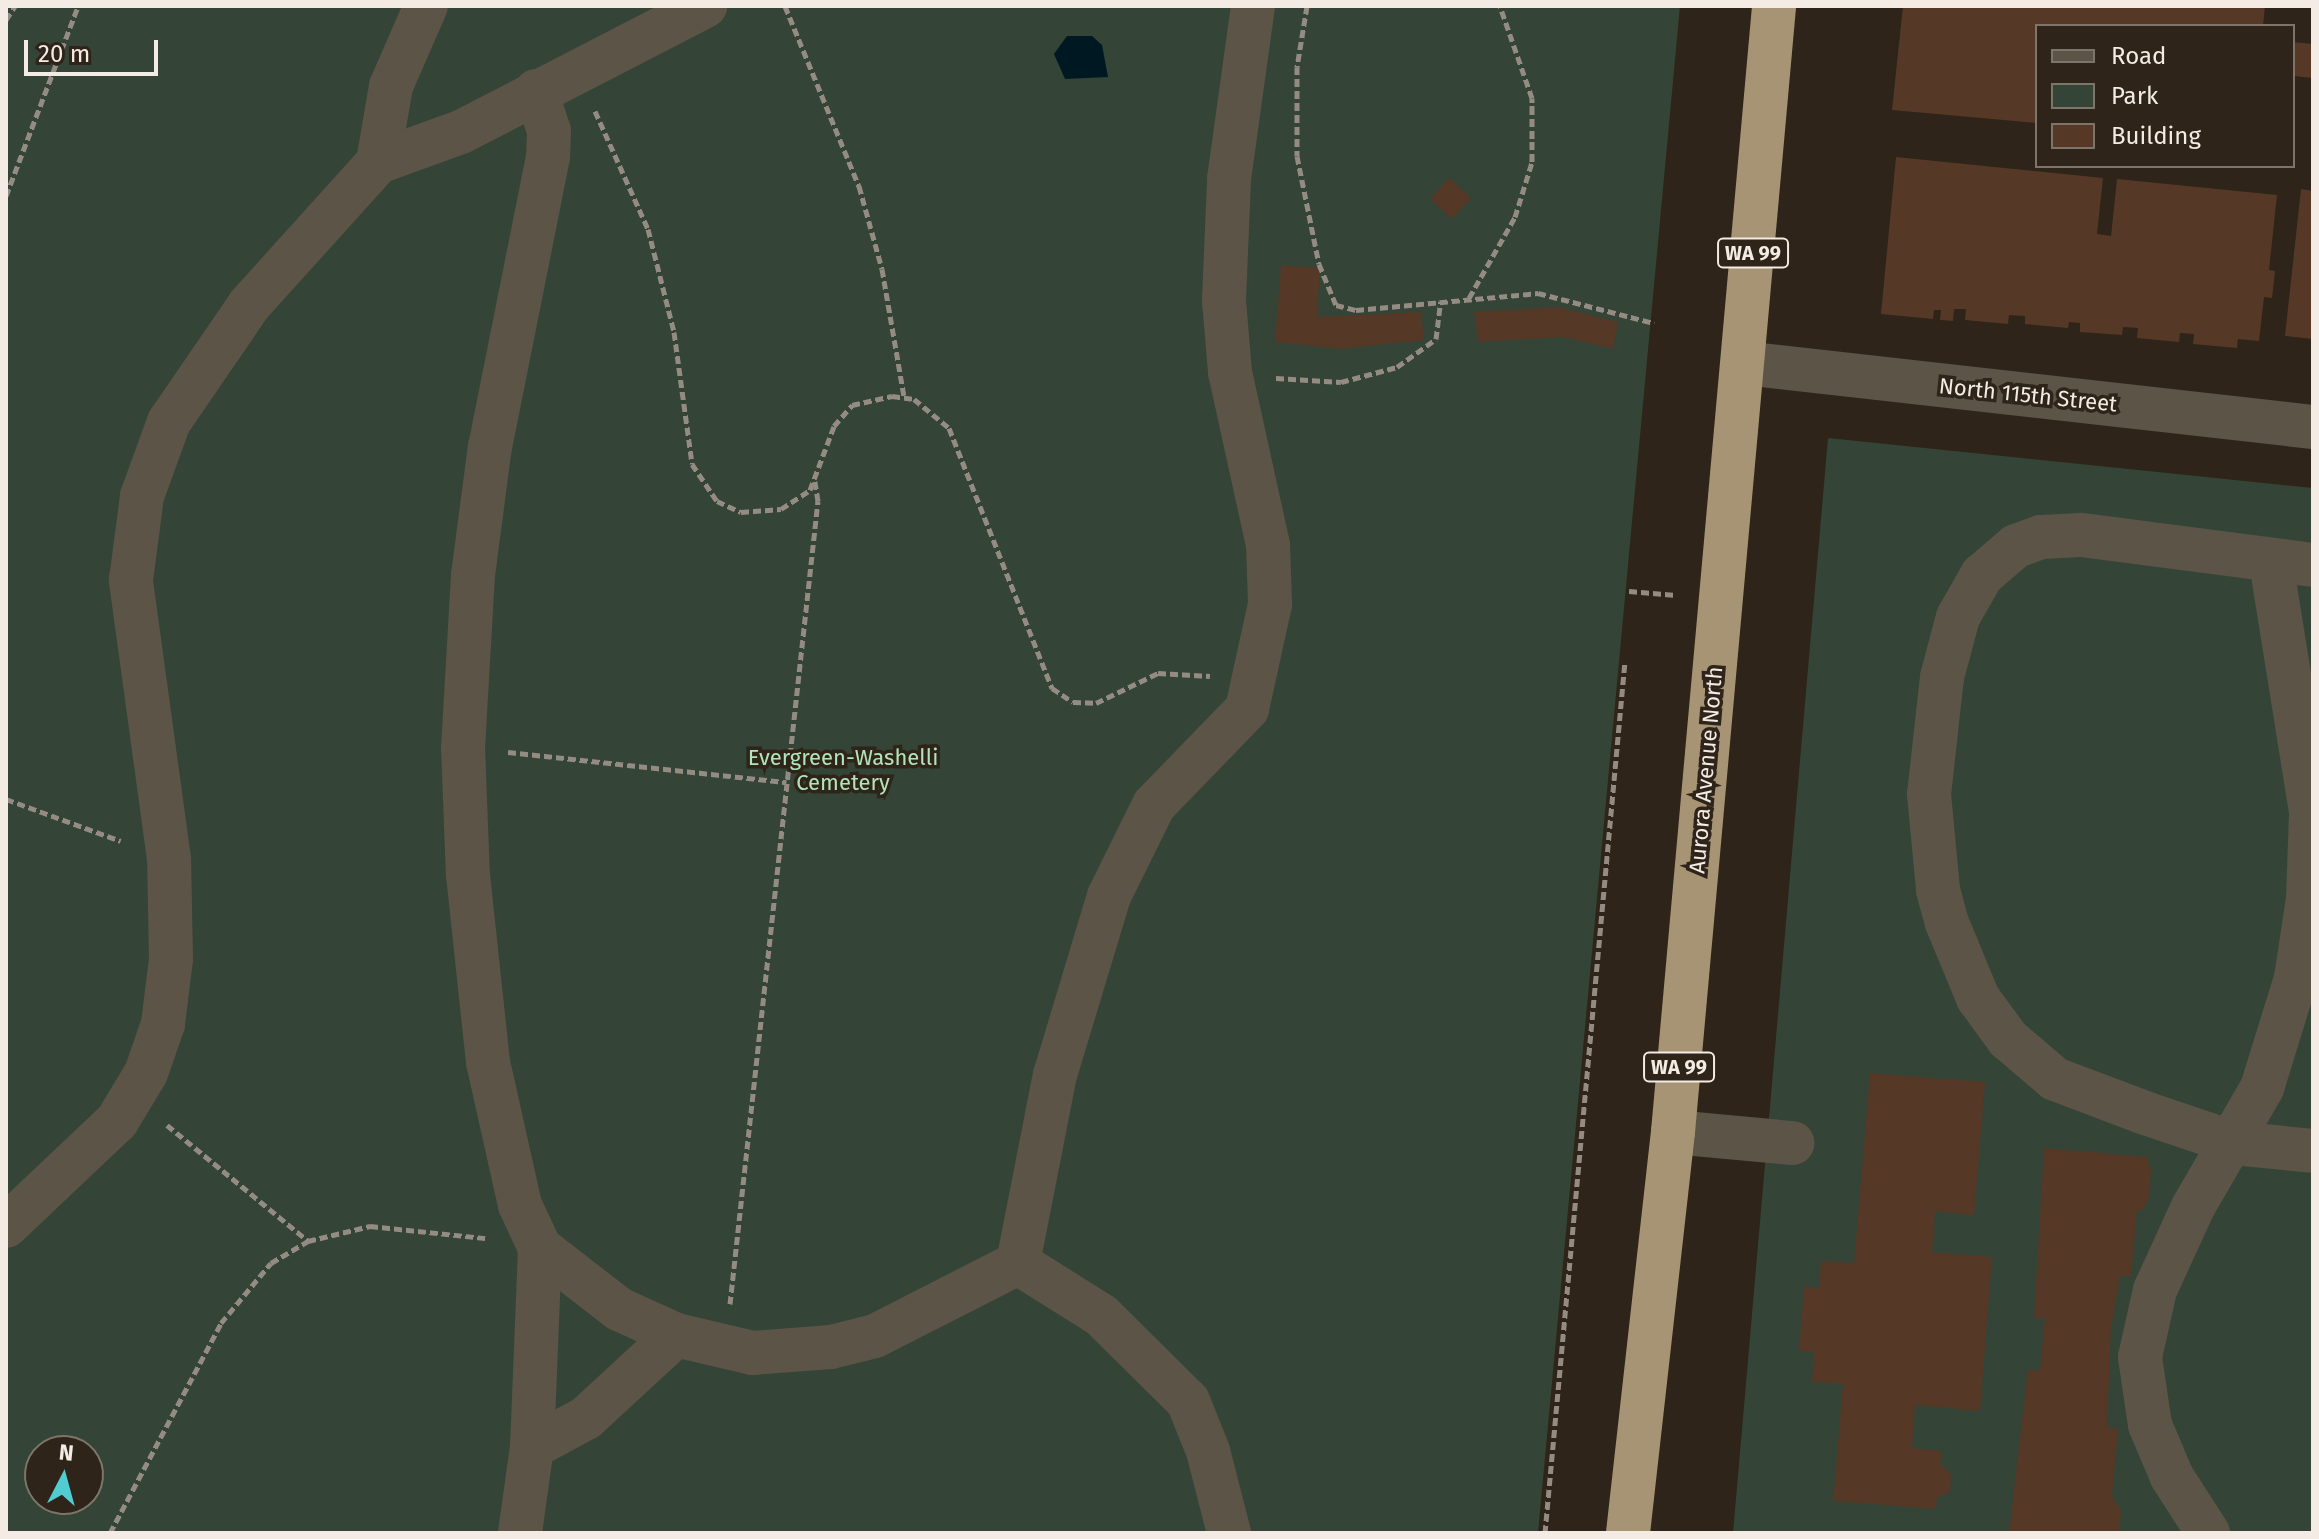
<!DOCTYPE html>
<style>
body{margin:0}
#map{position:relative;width:2319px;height:1539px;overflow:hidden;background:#2e2419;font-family:"Fira Sans",sans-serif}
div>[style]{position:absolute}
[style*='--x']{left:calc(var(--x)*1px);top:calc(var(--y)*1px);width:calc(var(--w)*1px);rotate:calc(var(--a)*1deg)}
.green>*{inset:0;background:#344437}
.water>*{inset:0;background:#001821}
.building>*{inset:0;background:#553926}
.path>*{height:5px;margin-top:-2.5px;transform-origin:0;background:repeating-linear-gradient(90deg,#948b82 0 8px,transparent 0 12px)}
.minor>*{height:44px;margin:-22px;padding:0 22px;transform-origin:22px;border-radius:22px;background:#5c5447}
.highway>*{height:44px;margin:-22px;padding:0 22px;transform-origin:22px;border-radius:22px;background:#a69474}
span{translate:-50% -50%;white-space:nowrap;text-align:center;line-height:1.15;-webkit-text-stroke:7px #2e2419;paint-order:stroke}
.shield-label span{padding:2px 6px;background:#2e2419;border:2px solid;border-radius:6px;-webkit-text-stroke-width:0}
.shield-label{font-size:20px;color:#f3ebe4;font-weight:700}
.street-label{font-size:22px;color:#f3ebe4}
.park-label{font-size:22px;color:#b1e5b9}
.frame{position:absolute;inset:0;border:8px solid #f3ebe4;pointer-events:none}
.legend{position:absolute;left:2035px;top:24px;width:260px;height:144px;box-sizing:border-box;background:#2e2419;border:2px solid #7d746a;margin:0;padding:10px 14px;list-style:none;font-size:24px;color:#f3ebe4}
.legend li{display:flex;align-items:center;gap:16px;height:40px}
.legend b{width:40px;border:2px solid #7d746a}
.north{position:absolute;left:24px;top:1435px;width:80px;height:80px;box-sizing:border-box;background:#2e2419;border:2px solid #7d746a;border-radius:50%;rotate:6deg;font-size:22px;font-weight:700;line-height:32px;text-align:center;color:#f3ebe4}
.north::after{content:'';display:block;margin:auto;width:28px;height:36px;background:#51ccd2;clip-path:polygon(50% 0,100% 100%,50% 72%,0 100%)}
.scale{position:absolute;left:24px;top:40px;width:134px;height:36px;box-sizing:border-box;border:4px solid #f3ebe4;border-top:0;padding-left:10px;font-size:24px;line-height:28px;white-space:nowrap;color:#f3ebe4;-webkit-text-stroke:6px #2e2419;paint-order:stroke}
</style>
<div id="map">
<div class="green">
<div style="clip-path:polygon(evenodd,6px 6px,1680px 6px,1538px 1533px,6px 1533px,6px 6px,40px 1451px,88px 1451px,88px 1499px,40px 1499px,40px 1451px)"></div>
<div style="clip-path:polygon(1828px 438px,2313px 488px,2313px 1533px,1733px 1533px)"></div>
</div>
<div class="water">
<div style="clip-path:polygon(1067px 36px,1092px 36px,1102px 45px,1108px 77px,1065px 79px,1054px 54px)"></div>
</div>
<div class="building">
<div style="clip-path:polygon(1903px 6px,2265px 6px,2263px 26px,2037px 26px,2037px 123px,1892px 110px)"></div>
<div style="clip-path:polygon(2293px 42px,2313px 44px,2313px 78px,2293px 76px)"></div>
<div style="clip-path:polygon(1896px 157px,2103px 178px,2097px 234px,2111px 236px,2117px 179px,2277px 195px,2269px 270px,2275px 271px,2272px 298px,2264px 297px,2259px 341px,2238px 339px,2237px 348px,2193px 344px,2194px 334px,2180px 333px,2179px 342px,2137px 338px,2138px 328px,2123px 327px,2122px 335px,2080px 332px,2080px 323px,2069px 322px,2068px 328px,2025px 324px,2025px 316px,2009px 315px,2008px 324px,1965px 320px,1966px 309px,1954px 309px,1953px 321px,1940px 320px,1941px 310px,1934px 310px,1933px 319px,1881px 314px)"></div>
<div style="clip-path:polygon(1449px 178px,1471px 198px,1452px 219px,1430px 199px)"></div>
<div style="clip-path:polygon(2301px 189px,2313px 191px,2313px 339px,2285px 336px)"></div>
<div style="clip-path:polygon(1281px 265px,1320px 268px,1317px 317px,1421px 312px,1424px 340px,1341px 349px,1275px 342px)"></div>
<div style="clip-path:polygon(1557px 307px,1618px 322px,1613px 349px,1563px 337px,1478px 342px,1474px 312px)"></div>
<div style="clip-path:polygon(1870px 1073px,1985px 1082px,1974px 1215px,1935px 1211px,1932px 1252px,1992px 1257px,1980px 1411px,1915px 1405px,1912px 1448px,1942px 1451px,1940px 1464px,1951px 1474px,1950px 1492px,1937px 1498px,1936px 1509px,1833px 1501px,1843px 1384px,1812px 1382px,1814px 1352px,1799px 1351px,1804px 1287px,1819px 1288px,1821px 1261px,1854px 1263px)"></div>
<div style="clip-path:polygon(2044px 1148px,2147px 1157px,2151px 1170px,2149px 1197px,2143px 1210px,2137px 1210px,2131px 1276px,2120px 1276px,2111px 1328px,2107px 1427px,2118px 1428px,2112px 1496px,2121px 1511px,2119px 1533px,2009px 1533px,2028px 1370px,2040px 1371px,2045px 1318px,2034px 1318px)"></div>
</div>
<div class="path">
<div style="--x:785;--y:6;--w:195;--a:67.7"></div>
<div style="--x:859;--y:186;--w:86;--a:74.5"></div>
<div style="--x:882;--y:269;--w:129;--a:80.2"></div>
<div style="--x:1307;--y:6;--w:62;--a:99.3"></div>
<div style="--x:1297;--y:67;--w:89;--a:90"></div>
<div style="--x:1297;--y:156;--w:110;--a:78.5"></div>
<div style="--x:1319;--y:264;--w:44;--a:67.5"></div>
<div style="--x:1336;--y:305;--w:21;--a:14"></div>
<div style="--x:1356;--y:310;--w:183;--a:-5.3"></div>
<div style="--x:1538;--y:293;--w:120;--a:14.5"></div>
<div style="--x:6;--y:20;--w:17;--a:-57"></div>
<div style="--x:595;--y:111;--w:129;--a:65.8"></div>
<div style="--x:648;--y:229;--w:106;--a:75.8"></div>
<div style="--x:674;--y:332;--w:133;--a:82.2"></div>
<div style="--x:692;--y:464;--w:45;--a:56"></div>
<div style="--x:717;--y:501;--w:26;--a:25"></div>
<div style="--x:741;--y:512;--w:40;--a:-4.3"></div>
<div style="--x:781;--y:509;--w:35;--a:-33"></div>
<div style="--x:810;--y:490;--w:68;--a:-69.4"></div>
<div style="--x:834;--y:426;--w:28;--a:-49"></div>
<div style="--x:852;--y:405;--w:41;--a:-12.7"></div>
<div style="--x:892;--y:396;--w:22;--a:8"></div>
<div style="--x:914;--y:399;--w:45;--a:39.6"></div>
<div style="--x:949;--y:428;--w:280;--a:68.4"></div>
<div style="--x:1052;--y:688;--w:25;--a:34"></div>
<div style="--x:1073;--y:702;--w:23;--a:2"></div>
<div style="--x:1096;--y:703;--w:69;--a:-25.8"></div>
<div style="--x:1158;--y:673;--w:52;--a:3.3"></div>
<div style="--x:6;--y:196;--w:203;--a:-69.2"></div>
<div style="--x:1469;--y:298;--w:93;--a:-60.4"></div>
<div style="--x:1515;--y:217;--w:58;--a:-72.8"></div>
<div style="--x:1532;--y:162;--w:64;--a:-90"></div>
<div style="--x:1532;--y:98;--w:97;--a:-109.2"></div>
<div style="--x:1276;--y:378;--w:65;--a:3.5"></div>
<div style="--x:1341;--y:382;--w:58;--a:-15"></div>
<div style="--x:1397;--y:367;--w:48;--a:-35.7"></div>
<div style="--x:1436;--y:339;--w:38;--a:-83"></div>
<div style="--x:1629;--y:591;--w:47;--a:4.9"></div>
<div style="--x:508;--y:752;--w:280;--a:6.2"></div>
<div style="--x:6;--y:799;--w:122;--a:20.1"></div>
<div style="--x:167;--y:1125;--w:183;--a:39.4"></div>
<div style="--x:730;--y:1304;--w:808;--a:-83.75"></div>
<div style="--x:818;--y:501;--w:20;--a:-99"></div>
<div style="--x:110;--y:1533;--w:238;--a:-62.1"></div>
<div style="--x:221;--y:1323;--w:78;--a:-50.2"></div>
<div style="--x:271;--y:1263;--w:43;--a:-30.7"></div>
<div style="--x:308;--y:1241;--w:64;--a:-13.6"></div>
<div style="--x:370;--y:1226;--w:116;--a:6"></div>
<div style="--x:1545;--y:1533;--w:876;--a:-84.76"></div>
</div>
<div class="minor">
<div style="--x:536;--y:91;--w:42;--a:72"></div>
<div style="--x:549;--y:131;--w:26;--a:92"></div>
<div style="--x:548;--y:157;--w:295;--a:101.3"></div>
<div style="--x:490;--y:446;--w:130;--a:97.5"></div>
<div style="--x:473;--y:575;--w:172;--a:93.3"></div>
<div style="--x:463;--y:747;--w:128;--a:87.8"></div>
<div style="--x:468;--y:875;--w:188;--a:83.9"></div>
<div style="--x:488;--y:1062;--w:147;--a:77.4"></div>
<div style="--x:520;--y:1205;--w:47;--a:65.1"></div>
<div style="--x:540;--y:1248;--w:100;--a:37.7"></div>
<div style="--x:619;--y:1309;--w:63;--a:24.5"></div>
<div style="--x:676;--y:1335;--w:79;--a:13.2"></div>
<div style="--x:753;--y:1353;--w:78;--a:-4.4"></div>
<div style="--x:831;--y:1347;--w:45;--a:-14"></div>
<div style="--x:875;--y:1336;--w:161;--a:-27"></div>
<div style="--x:378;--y:162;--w:77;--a:-80.3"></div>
<div style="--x:391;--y:86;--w:87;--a:-66.4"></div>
<div style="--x:1743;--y:363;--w:574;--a:6.41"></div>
<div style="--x:2313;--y:565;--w:234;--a:-172.6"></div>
<div style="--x:2081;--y:535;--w:40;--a:177.1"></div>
<div style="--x:2041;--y:537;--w:27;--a:160"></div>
<div style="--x:2016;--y:546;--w:45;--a:139.5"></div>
<div style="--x:1982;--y:575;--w:48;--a:119.7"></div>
<div style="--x:1958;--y:617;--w:62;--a:104.9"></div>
<div style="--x:1942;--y:677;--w:118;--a:96.3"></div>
<div style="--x:1929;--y:794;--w:96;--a:84.6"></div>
<div style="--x:1938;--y:890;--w:34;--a:75"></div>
<div style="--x:1947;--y:923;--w:81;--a:67.5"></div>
<div style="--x:1978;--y:998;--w:51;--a:53.8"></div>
<div style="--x:2008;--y:1039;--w:62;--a:40.4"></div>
<div style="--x:2055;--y:1079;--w:96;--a:20.7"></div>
<div style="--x:2145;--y:1113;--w:94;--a:18.6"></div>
<div style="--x:2234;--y:1143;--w:79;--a:5.8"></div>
<div style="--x:1673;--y:1132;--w:120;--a:5.3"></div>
<div style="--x:6;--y:1226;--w:153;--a:-43.4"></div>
<div style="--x:117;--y:1121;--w:56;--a:-58.9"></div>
<div style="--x:146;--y:1073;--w:52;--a:-70.9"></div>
<div style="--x:163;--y:1024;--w:65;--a:-83"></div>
<div style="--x:171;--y:959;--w:100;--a:-91.1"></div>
<div style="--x:169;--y:859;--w:282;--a:-97.8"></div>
<div style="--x:131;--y:580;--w:85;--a:-82.5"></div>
<div style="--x:142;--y:496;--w:79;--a:-70"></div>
<div style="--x:169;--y:422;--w:142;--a:-55.6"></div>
<div style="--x:249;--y:305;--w:193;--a:-47.9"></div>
<div style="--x:378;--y:162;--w:88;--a:-19.9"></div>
<div style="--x:461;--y:132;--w:275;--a:-27.3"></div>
<div style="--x:1018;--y:1263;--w:192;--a:-78.9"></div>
<div style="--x:1055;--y:1075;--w:187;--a:-73.2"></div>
<div style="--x:1109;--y:896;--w:102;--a:-63.7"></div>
<div style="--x:1154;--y:805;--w:134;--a:-45.9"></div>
<div style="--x:1247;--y:709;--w:107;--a:-77.6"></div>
<div style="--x:1270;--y:604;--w:59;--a:-91.9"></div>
<div style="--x:1268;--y:545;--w:177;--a:-102.4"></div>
<div style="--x:1230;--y:372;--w:72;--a:-94.8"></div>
<div style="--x:1224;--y:300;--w:121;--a:-87.6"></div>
<div style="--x:1229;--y:179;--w:175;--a:-82.1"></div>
<div style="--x:1018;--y:1263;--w:98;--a:32.1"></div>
<div style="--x:1101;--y:1315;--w:122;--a:44.7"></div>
<div style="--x:1188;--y:1401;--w:54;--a:68.2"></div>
<div style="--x:1208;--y:1451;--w:85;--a:75.6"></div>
<div style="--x:532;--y:1447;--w:61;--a:-28.2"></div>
<div style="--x:586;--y:1418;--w:122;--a:-42.7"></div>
<div style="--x:520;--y:1533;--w:87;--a:-82.1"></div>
<div style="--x:532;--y:1447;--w:199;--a:-87.7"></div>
<div style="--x:2208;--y:1533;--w:67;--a:-122.7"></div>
<div style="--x:2172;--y:1477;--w:56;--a:-112.9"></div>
<div style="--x:2150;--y:1425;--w:69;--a:-98.4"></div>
<div style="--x:2140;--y:1357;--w:69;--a:-77.4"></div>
<div style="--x:2155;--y:1290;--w:91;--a:-65.4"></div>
<div style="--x:2193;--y:1207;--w:138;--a:-59.9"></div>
<div style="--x:2262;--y:1088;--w:115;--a:-72.8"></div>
<div style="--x:2296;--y:978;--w:80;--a:-81.4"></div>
<div style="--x:2308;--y:899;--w:87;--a:-88"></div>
<div style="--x:2311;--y:812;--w:254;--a:-99.1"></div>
</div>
<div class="highway">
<div style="--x:1628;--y:1533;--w:404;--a:-83.6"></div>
<div style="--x:1673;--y:1132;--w:1131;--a:-84.87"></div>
</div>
<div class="shield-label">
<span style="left:1753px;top:253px">WA 99</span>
<span style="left:1679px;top:1067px">WA 99</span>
</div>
<div class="street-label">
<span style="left:2028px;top:395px;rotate:6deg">North 115th Street</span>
<span style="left:1706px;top:770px;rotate:-85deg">Aurora Avenue North</span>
</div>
<div class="park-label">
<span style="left:843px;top:770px">Evergreen-Washelli<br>Cemetery</span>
</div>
<div class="frame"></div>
<ul class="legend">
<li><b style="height:10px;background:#5c5447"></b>Road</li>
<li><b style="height:22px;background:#344437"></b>Park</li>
<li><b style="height:22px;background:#553926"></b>Building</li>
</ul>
<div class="north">N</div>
<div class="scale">20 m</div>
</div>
